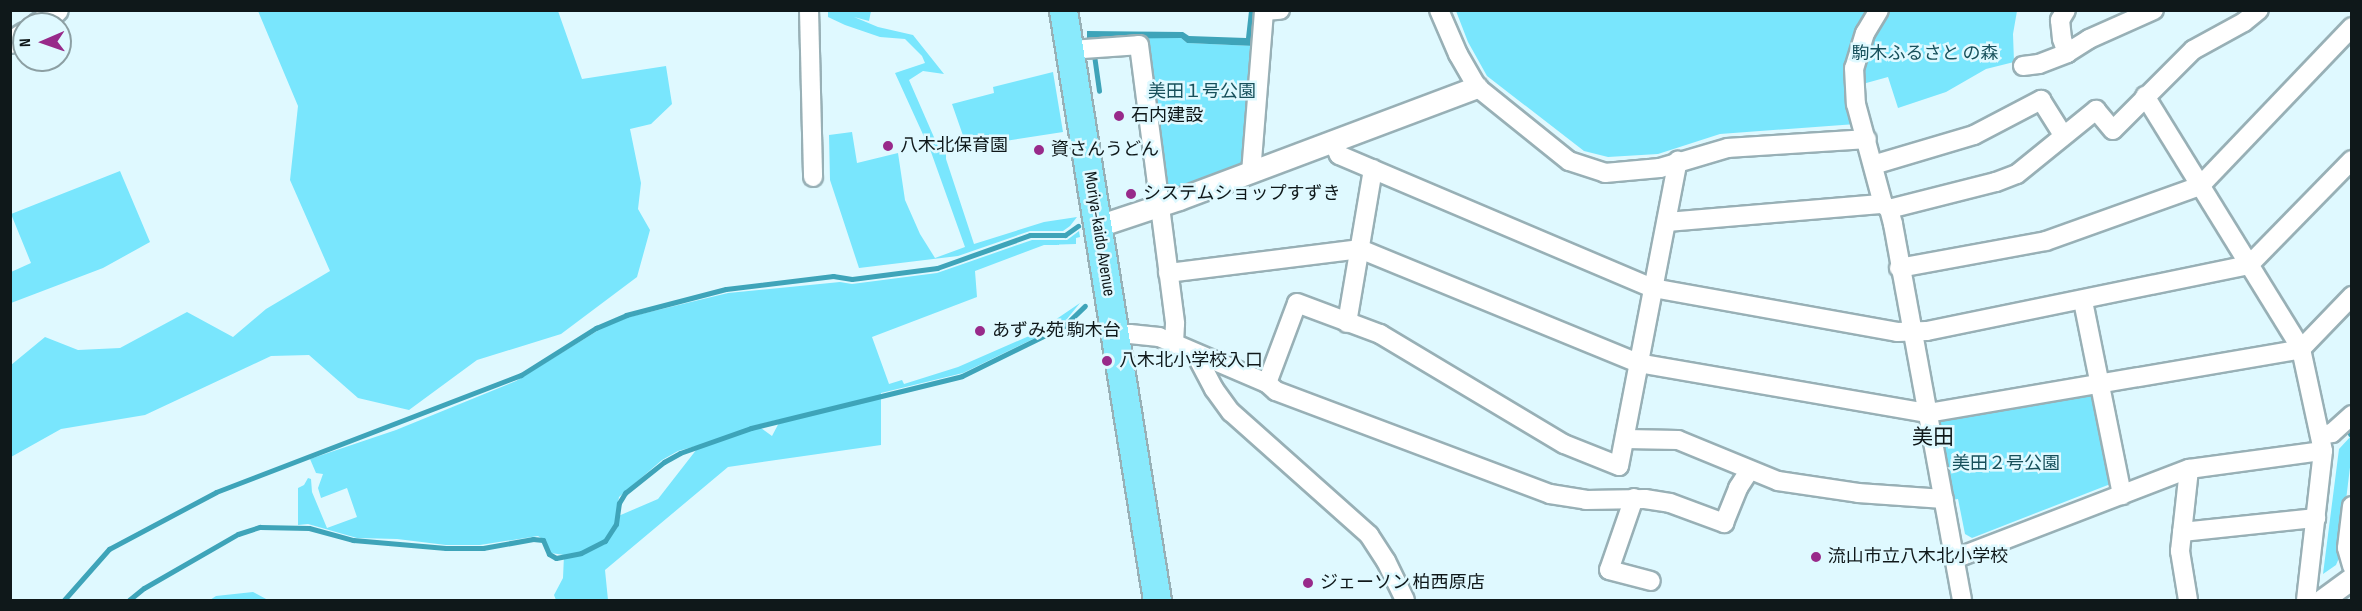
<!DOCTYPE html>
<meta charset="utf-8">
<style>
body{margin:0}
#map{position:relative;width:2362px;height:611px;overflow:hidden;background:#dff9ff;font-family:"Sofia Sans Condensed","Noto Sans JP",sans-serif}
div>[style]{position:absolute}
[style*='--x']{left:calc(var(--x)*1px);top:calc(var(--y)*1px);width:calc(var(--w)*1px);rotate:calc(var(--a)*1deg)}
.green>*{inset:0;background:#79e6fd}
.water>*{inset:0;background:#3ea4b9}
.stream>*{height:5px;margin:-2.5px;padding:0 2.5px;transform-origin:2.5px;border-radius:2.5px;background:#3ea4b9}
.roads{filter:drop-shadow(2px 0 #98b0b6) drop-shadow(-2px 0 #98b0b6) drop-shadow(0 2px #98b0b6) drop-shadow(0 -2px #98b0b6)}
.minor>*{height:18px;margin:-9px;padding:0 9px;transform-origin:9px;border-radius:9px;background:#fff}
.tertiary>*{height:21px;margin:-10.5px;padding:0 10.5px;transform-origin:10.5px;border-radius:10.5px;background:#fff}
.primary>*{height:27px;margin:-13.5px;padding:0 13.5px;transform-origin:13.5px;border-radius:13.5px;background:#89eafc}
.dots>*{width:16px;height:16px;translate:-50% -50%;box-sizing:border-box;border:3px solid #dff9ff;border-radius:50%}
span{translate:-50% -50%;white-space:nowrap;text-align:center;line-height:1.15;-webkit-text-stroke:5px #dff9ff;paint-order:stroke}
.park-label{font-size:18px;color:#17505b}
.poi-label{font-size:18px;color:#0f181a}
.left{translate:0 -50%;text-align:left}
.street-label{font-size:18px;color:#0f181a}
.quarter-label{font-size:21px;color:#0f181a}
.frame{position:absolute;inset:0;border:12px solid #0f181a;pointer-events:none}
.north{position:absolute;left:12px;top:12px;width:60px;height:60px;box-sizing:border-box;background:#dff9ff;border:2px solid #8c9fa3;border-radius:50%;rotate:268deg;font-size:16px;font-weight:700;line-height:24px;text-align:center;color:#0f181a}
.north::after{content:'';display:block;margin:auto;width:21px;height:27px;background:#982a8a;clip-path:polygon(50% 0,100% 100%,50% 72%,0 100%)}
</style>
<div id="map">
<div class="green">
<div style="clip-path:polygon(258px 11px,558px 11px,582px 79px,666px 66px,672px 104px,651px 124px,630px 129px,641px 183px,638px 209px,650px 230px,637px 277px,561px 334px,477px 360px,409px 410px,358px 398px,309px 355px,271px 356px,145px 415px,61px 429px,11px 457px,11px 365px,45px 337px,78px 350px,120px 348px,187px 312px,233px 337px,266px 309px,330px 271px,290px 180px,298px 106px)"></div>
<div style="clip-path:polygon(828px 11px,871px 11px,869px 21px,854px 17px,878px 27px,913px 35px,944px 74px,923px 71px,909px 80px,940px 151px,946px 150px,946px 159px,974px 244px,1044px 222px,1077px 217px,1070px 226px,1063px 231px,1030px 231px,958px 256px,859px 268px,830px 180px,829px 135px,852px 132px,857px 163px,898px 153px,905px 200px,920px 234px,935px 258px,965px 247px,931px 152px,895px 73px,925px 63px,922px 56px,905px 39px,880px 37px,845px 25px,828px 17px)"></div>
<div style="clip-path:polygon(1456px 11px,1872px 11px,1863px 23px,1856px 124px,1720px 134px,1658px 154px,1608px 157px,1584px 151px,1487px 76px,1468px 42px)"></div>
<div style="clip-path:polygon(1886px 11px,2017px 11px,2013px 34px,2014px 62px,1986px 69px,1946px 92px,1898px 108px,1888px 77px,1859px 85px,1867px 42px)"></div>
<div style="clip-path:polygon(1147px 38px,1181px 38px,1187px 43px,1254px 46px,1245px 157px,1239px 167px,1174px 190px,1166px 184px)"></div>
<div style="clip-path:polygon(1053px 72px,1063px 132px,967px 147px,952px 104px,994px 93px,993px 87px)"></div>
<div style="clip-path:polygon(120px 171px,150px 242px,103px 268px,11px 303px,11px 272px,31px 263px,11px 214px)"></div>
<div style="clip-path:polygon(evenodd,1079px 231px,1080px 237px,1076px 238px,1076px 244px,1044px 245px,975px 271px,977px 297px,872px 337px,889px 384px,902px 380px,904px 384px,958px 367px,1052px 326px,1055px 320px,1080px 303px,1062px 325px,963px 373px,881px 393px,881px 445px,728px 467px,605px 570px,608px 600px,556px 600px,554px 595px,563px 578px,564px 555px,551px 553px,544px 540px,538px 536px,480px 545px,446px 545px,397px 539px,357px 538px,308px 524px,298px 525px,298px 488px,304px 485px,308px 478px,311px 479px,312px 492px,327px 528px,357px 517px,347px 488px,321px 498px,318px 488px,323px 474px,316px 473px,310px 459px,396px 430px,516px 381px,602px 328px,629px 317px,728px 293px,840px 282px,852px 284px,937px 273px,1032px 240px,1067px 240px,1079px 231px,781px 419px,772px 436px,757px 425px,781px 419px,1079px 231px,700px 445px,658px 499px,616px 517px,619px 497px,662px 460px,678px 451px,700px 445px)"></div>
<div style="clip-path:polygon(2089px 393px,2097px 397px,2113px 483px,1972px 538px,1965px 534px,1958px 499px,1951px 500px,1936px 426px,1939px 419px)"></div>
<div style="clip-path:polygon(2351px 426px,2351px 459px,2339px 558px,2336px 565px,2323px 574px,2339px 449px,2351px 436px,2346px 432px)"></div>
<div style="clip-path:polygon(253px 592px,268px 600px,210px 600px,216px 596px)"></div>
</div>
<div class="water">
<div style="clip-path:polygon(1249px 11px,1258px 11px,1254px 46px,1187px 43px,1181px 38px,1087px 39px,1087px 31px,1183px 32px,1189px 36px,1246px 38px)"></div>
</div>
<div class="stream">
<div style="--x:1094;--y:55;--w:36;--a:82"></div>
<div style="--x:2350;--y:434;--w:3;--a:-45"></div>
<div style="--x:64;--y:600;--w:68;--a:-48.6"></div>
<div style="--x:109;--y:549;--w:121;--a:-28"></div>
<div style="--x:216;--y:492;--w:327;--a:-21"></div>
<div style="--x:521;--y:375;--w:89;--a:-32.1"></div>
<div style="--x:596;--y:328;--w:33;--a:-23"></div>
<div style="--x:626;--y:315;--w:103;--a:-14.6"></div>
<div style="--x:726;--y:289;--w:108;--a:-6.9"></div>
<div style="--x:833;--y:276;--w:19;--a:9"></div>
<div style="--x:852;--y:279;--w:86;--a:-7.4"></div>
<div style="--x:937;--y:268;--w:99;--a:-19.5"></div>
<div style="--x:1030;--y:235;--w:35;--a:0"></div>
<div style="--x:1065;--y:235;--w:16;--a:-35"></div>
<div style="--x:129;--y:600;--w:19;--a:-39"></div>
<div style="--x:144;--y:588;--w:108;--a:-29.9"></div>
<div style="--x:238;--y:534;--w:23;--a:-18"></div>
<div style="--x:260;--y:527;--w:49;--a:1.2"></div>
<div style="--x:309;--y:528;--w:46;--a:15.3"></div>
<div style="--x:353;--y:540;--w:93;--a:4.9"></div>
<div style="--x:446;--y:548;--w:37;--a:0"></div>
<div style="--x:483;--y:548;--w:51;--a:-10.2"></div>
<div style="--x:533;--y:539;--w:10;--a:6"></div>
<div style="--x:543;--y:540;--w:15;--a:67"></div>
<div style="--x:549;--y:554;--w:8;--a:30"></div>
<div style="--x:556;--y:558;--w:25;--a:-11"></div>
<div style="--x:581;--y:553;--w:27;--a:-27"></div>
<div style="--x:605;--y:541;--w:20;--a:-57"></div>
<div style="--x:616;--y:524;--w:21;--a:-82"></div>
<div style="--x:619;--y:503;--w:12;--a:-59"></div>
<div style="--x:625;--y:493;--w:50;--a:-38.5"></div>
<div style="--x:664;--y:462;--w:18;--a:-29"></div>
<div style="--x:680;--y:453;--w:75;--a:-19.4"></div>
<div style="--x:751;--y:428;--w:217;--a:-13.8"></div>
<div style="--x:962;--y:376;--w:114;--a:-26.1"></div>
<div style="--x:1064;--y:326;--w:29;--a:-44"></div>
</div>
<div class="roads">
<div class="minor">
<div style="--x:809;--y:10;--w:167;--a:88.6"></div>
<div style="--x:1439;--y:10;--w:48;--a:66.6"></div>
<div style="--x:1458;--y:54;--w:38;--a:60"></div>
<div style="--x:1477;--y:87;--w:118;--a:38.8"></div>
<div style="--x:1569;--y:161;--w:38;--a:18"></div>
<div style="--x:1605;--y:173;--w:55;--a:-5.2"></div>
<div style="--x:1660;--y:168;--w:71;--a:-16.4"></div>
<div style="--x:1728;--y:148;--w:139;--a:-3.7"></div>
<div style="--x:1879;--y:10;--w:27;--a:121"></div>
<div style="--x:1865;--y:33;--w:37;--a:107"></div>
<div style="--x:1854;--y:68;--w:36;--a:87"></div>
<div style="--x:1856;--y:104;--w:104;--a:74.9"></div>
<div style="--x:1883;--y:204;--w:8;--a:40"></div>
<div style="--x:1889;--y:209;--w:16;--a:75"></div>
<div style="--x:1893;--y:224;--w:382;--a:79.6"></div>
<div style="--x:2066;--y:10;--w:12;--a:121"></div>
<div style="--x:2060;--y:20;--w:19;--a:84"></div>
<div style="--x:2062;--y:39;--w:15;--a:70"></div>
<div style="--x:1070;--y:50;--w:69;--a:-4.1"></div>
<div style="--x:1139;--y:45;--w:281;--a:82.6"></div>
<div style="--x:1175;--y:324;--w:18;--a:93"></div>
<div style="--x:2023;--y:66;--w:16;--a:-7"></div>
<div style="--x:2039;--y:64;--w:30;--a:-21"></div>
<div style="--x:2067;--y:53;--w:26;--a:-32"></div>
<div style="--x:2089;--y:39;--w:71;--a:-24"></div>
<div style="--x:2145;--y:96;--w:297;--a:58.3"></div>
<div style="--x:2301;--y:349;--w:104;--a:77.8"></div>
<div style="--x:2323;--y:451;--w:150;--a:96.5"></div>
<div style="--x:1333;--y:142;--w:14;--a:65"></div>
<div style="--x:1339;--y:155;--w:341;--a:23"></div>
<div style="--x:1653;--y:288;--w:248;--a:10.2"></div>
<div style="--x:1897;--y:332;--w:30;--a:-2"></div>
<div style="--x:1927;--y:331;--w:329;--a:-11.6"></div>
<div style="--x:2249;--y:265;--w:147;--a:-45.6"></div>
<div style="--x:1873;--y:165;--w:105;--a:-16.5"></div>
<div style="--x:1974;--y:135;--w:76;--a:-27.6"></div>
<div style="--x:2041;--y:100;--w:41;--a:57.8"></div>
<div style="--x:1251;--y:173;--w:163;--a:-85.4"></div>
<div style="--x:1264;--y:11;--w:16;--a:-4"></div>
<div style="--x:1889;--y:209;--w:110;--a:-14.2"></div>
<div style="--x:1996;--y:182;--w:22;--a:-21"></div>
<div style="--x:2017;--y:174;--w:102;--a:-39"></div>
<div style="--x:2096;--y:110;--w:26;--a:50"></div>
<div style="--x:2113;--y:130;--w:113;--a:-45"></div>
<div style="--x:2193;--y:50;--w:58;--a:-28.8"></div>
<div style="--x:2244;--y:22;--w:19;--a:-39"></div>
<div style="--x:1667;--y:222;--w:217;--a:-4.8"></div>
<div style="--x:1899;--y:268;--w:149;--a:-10.4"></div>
<div style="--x:2046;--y:241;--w:164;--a:-19.7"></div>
<div style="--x:2200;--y:186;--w:220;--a:-46.3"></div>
<div style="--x:1168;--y:273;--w:193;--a:-7.1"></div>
<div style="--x:1360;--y:249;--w:300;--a:22.3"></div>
<div style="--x:1638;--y:363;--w:294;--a:9.8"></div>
<div style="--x:1928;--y:413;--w:378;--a:-9.7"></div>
<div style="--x:2301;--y:349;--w:74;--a:-46.1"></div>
<div style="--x:2083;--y:301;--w:198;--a:78.6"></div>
<div style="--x:1347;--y:323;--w:156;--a:-80.4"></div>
<div style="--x:1115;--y:336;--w:15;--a:-8"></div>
<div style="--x:1130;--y:334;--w:29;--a:6"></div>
<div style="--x:1159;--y:337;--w:117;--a:23.1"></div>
<div style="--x:1267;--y:383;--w:12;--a:42"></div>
<div style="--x:1276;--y:391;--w:293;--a:20.6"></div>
<div style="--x:1550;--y:494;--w:36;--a:9"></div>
<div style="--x:1586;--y:500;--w:59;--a:-1"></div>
<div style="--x:1645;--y:499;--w:25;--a:9"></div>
<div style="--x:1670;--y:503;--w:58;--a:20.3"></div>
<div style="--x:1724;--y:523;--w:38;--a:-68"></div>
<div style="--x:1738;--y:488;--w:20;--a:-57"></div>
<div style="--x:1195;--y:353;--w:41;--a:62.2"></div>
<div style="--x:1214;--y:389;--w:29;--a:54"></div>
<div style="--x:1231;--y:412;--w:185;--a:41.7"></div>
<div style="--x:1369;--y:535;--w:31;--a:57"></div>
<div style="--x:1386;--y:561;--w:43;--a:64"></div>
<div style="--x:1267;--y:383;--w:85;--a:-69.4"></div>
<div style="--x:1297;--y:303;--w:89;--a:20.5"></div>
<div style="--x:1380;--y:334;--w:214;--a:30.9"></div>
<div style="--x:1564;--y:444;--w:59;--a:21.8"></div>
<div style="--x:1619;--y:466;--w:311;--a:-79.1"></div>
<div style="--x:2320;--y:435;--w:12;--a:-9"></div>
<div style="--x:2332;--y:433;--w:27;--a:-42"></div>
<div style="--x:1626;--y:439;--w:52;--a:1.1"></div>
<div style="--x:1678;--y:440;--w:108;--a:22.3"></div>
<div style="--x:1778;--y:481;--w:81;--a:8.5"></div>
<div style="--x:1858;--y:493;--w:86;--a:4"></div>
<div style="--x:1634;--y:498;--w:76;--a:109.1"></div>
<div style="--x:1609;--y:570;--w:43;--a:14.7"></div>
<div style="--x:2352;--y:506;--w:42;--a:96.8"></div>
<div style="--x:2347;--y:548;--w:19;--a:74"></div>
<div style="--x:2182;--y:532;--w:135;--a:-6"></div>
<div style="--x:1954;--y:559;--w:252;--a:-21"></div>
<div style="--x:2189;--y:469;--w:135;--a:-7.7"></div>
<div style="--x:2188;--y:600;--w:50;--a:-99.3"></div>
<div style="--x:2180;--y:551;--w:82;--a:-83.7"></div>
</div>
<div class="tertiary">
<div style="--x:37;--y:24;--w:24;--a:-35"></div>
<div style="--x:10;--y:42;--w:17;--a:-33"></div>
<div style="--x:1098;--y:226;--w:85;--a:-18.4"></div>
<div style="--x:1179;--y:199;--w:318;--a:-20.6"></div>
<div style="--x:2322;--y:600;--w:37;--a:-36"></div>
</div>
<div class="primary">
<div style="--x:1063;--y:10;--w:597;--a:80.95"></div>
</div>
</div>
<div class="dots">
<div style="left:1119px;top:116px;background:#982a8a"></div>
<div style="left:888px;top:146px;background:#982a8a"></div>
<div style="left:1039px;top:150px;background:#982a8a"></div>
<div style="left:1131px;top:194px;background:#982a8a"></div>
<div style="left:980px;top:331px;background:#982a8a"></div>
<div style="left:1107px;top:361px;background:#982a8a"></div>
<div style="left:1816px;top:557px;background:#982a8a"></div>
<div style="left:1308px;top:583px;background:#982a8a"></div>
</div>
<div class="park-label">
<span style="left:1925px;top:54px">駒木ふるさと の森</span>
<span style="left:1202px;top:92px">美田１号公園</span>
<span style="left:2006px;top:464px">美田２号公園</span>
</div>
<div class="poi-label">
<span class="left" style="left:1131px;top:116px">石内建設</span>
<span class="left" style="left:900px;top:146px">八木北保育園</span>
<span class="left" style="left:1051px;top:150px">資さんうどん</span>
<span class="left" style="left:1143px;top:194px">システムショップすずき</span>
<span class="left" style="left:992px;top:331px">あずみ苑 駒木台</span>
<span class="left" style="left:1119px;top:361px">八木北小学校入口</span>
<span class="left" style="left:1828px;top:557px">流山市立八木北小学校</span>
<span class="left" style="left:1320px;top:583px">ジェーソン 柏西原店</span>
</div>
<div class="street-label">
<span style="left:1099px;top:234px;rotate:81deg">Moriya-kaido Avenue</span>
</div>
<div class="quarter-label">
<span style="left:1933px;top:438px">美田</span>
</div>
<div class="frame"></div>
<div class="north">N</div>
</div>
